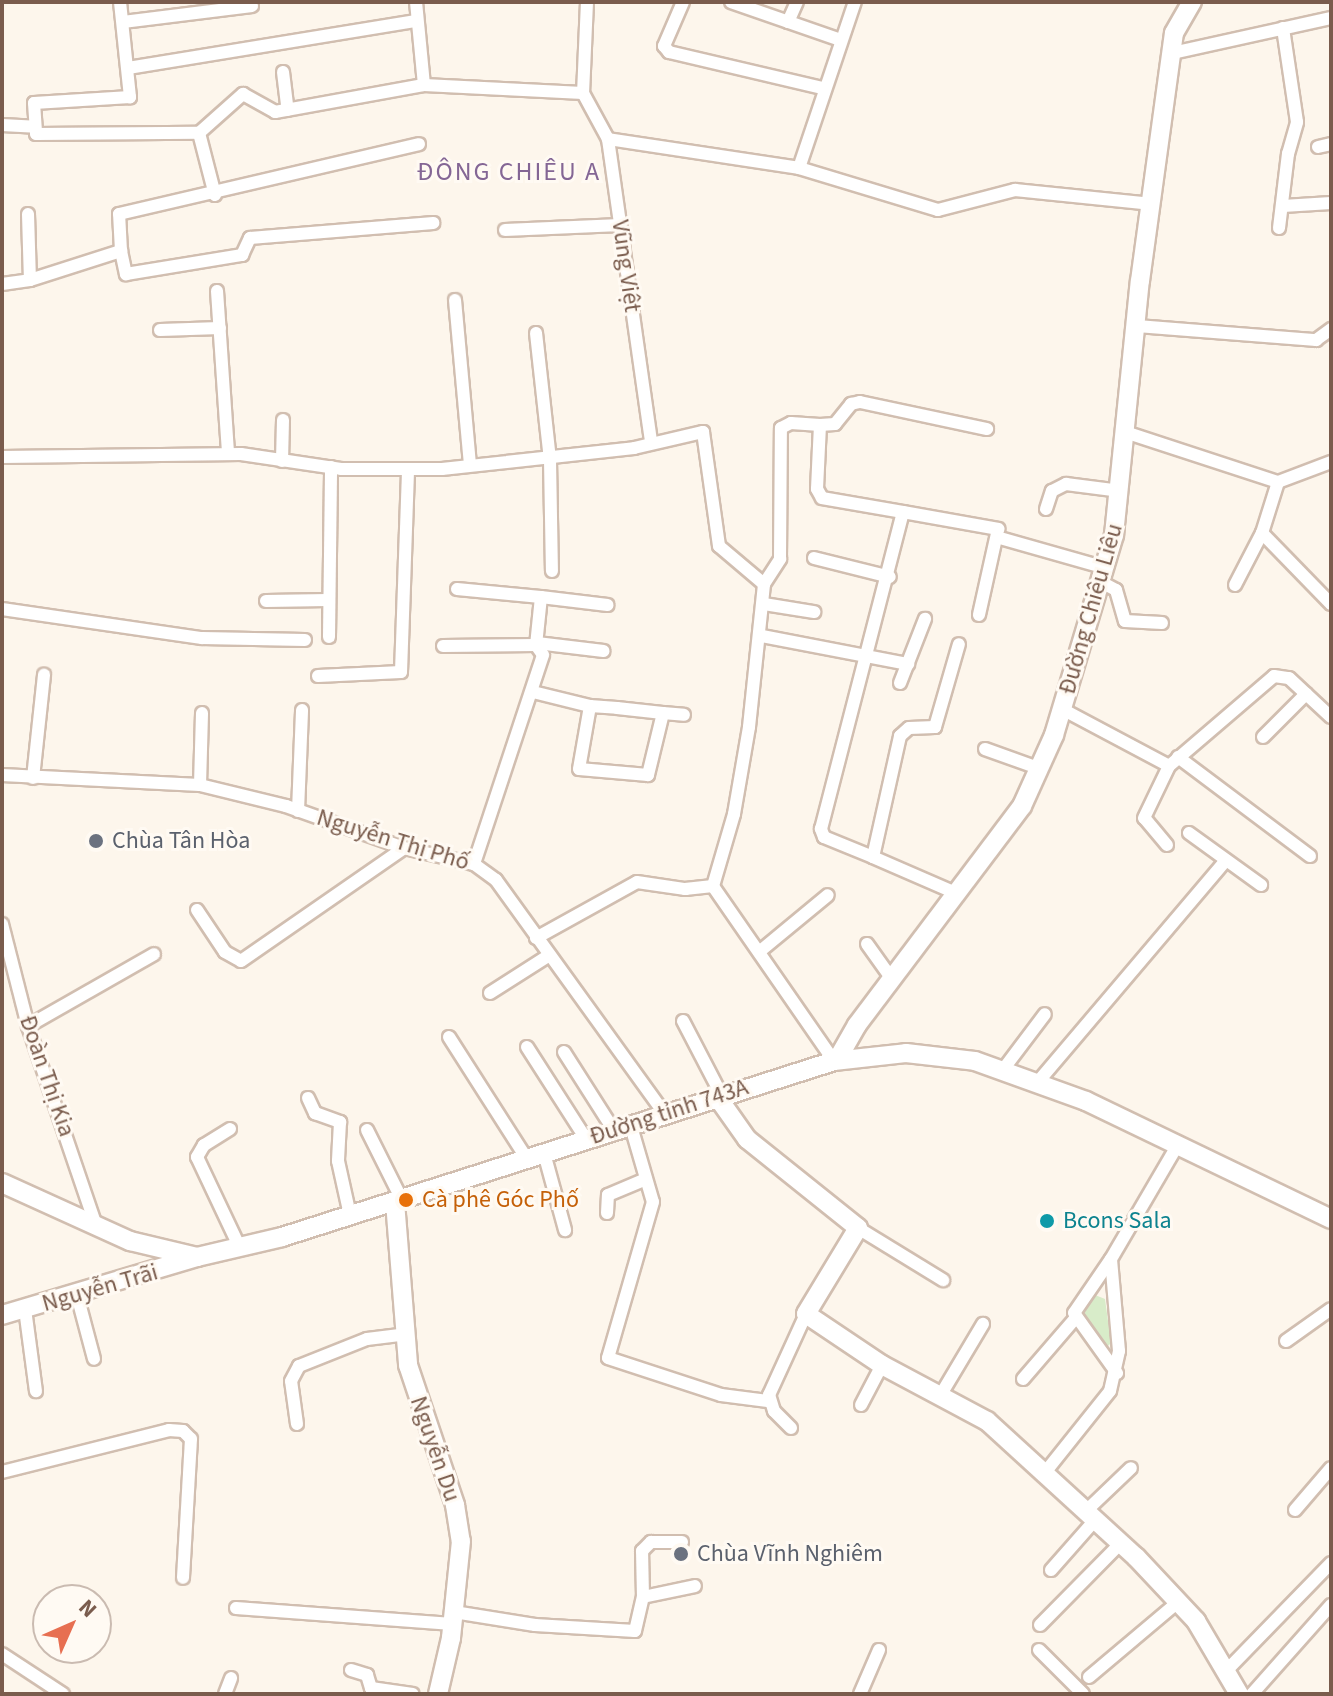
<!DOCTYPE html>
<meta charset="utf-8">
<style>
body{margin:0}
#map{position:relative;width:1333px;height:1696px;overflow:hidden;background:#fdf6ec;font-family:"Source Sans 3",sans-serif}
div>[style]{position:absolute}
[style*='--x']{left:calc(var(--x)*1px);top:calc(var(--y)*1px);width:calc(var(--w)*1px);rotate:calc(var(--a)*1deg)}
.green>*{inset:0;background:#d8ecc9}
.roads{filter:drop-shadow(2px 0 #d1beb0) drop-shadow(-2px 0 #d1beb0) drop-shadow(0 2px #d1beb0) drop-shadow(0 -2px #d1beb0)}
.street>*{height:12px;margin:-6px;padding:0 6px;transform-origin:6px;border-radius:6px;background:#fff}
.secondary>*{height:18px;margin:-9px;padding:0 9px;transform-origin:9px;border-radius:9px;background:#fff}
.dots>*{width:22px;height:22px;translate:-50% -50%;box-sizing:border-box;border:4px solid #fffaf3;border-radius:50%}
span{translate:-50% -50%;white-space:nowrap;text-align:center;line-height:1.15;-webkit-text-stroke:6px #fffaf3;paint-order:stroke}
.street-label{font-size:24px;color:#7a5c4d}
.worship-label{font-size:24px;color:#5b616d}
.left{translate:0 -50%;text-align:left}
.food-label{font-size:24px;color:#c56008}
.culture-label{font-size:24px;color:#0d838f}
.neighbourhood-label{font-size:26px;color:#846695;letter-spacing:2px}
.frame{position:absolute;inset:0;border:4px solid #7a5c4d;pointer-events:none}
.north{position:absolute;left:32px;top:1584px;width:80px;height:80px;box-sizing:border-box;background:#fffaf3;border:2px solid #cabbb1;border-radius:50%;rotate:45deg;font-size:22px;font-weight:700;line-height:32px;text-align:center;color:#7a5c4d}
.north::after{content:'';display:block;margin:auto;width:28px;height:36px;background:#e76f51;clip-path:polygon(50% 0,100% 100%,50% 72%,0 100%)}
</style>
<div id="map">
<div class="green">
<div style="clip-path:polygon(1095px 1295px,1105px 1299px,1111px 1343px,1106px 1348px,1082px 1317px)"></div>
</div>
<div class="roads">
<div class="street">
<div style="--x:120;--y:2;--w:96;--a:84"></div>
<div style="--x:130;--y:97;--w:96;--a:176.4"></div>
<div style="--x:34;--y:103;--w:31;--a:86"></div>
<div style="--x:36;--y:134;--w:163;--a:-0.4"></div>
<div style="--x:199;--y:133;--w:64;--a:75.5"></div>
<div style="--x:587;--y:2;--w:91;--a:92.5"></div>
<div style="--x:583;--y:93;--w:52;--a:61.5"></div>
<div style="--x:608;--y:139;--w:305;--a:81.9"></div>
<div style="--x:683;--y:2;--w:48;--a:113.4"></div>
<div style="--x:664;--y:46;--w:8;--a:50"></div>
<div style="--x:669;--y:52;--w:158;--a:13.2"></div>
<div style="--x:731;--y:2;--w:116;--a:19.1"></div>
<div style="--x:123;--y:22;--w:130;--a:-7.1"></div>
<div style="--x:788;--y:22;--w:22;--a:-66"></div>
<div style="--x:1172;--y:53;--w:163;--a:-12.4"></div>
<div style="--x:128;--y:68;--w:292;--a:-9.3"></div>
<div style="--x:283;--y:72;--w:38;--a:83"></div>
<div style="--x:424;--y:85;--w:159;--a:2.9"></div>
<div style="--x:2;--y:125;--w:33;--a:3"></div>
<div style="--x:199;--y:133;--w:59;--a:-41.6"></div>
<div style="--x:243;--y:94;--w:37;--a:29"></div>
<div style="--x:275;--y:112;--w:151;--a:-10.3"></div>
<div style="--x:424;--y:85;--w:83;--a:-95.5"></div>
<div style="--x:608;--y:139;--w:193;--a:8.6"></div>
<div style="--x:799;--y:168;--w:145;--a:16.8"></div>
<div style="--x:938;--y:210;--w:80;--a:-14.6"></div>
<div style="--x:1015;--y:190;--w:138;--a:5.8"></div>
<div style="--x:1318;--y:147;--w:13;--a:-13"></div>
<div style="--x:799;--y:168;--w:175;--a:-71.4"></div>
<div style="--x:1283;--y:206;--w:48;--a:-3.6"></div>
<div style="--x:28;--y:214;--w:66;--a:88.3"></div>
<div style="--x:1279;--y:228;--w:75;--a:-83.1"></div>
<div style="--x:1288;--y:154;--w:33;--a:-74"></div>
<div style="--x:1297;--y:122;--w:95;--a:-98.5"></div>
<div style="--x:505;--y:230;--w:115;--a:-2.5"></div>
<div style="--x:121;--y:251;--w:37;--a:-93"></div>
<div style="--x:119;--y:214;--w:308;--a:-13.1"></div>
<div style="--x:2;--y:284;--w:28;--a:-8"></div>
<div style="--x:30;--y:280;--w:96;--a:-17.7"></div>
<div style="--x:121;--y:251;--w:24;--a:78"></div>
<div style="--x:126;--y:274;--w:118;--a:-9.3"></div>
<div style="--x:242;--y:255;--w:19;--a:-65"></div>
<div style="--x:250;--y:238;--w:184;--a:-4.7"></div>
<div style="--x:217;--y:291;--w:163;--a:86.1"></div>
<div style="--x:455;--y:300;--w:165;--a:84.8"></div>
<div style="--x:1137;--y:326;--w:180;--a:4.5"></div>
<div style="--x:1316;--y:340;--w:19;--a:-36"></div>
<div style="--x:160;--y:330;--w:60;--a:-1.9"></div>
<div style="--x:536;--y:333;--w:128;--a:83.7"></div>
<div style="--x:550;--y:460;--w:111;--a:89"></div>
<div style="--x:820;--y:425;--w:15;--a:-4"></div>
<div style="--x:835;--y:424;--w:26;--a:-51"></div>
<div style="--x:851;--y:404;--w:9;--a:-13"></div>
<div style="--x:860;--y:402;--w:130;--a:12"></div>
<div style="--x:1128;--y:433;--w:158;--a:18.1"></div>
<div style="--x:1278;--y:482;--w:57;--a:-20.7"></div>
<div style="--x:2;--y:457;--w:239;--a:-0.7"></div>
<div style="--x:241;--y:454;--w:101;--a:8.5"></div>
<div style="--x:341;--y:469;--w:101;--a:0"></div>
<div style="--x:442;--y:469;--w:193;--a:-6.2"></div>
<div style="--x:634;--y:448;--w:71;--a:-13.1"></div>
<div style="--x:703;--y:432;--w:115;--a:82"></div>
<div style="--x:719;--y:546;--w:59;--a:40.2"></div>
<div style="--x:282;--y:461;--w:41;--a:-88.6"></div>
<div style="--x:1046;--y:509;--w:19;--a:-72"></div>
<div style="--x:1052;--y:491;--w:16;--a:-27"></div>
<div style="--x:1066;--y:484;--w:55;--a:7.3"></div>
<div style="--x:1262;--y:533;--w:99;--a:45.8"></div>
<div style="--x:1000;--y:538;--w:110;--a:15.8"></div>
<div style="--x:814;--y:558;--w:78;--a:14"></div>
<div style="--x:1101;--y:582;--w:17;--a:28"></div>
<div style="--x:1116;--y:590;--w:32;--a:74"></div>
<div style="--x:1125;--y:621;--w:37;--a:3"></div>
<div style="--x:1235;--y:585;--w:59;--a:-62.6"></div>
<div style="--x:1262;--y:533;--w:53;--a:-72.6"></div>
<div style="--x:457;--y:589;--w:84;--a:5.4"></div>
<div style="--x:541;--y:597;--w:48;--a:95.9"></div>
<div style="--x:541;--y:597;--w:67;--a:6.8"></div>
<div style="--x:266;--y:601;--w:62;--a:-0.9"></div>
<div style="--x:764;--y:604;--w:51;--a:9.1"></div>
<div style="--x:2;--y:609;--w:202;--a:8.3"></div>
<div style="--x:202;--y:638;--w:103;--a:1.1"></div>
<div style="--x:762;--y:636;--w:149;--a:10.9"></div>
<div style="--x:329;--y:637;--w:170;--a:-89.3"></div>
<div style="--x:537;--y:643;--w:67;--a:6.8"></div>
<div style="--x:443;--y:646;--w:93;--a:-0.6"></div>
<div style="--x:536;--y:645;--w:12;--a:55"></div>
<div style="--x:543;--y:655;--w:220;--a:108.3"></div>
<div style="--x:318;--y:676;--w:83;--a:-2.8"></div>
<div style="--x:401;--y:672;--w:203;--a:-88"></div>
<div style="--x:900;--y:683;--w:69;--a:-68.7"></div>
<div style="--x:533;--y:692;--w:59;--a:13.8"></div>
<div style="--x:1062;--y:709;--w:121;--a:28"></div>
<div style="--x:663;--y:713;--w:64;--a:103.6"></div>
<div style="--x:648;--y:775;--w:69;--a:-175"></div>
<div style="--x:579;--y:769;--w:64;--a:-80.1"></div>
<div style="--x:590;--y:706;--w:27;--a:4"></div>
<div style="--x:617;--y:708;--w:46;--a:6.2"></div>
<div style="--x:663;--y:713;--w:21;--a:5"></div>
<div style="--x:1263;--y:737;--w:61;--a:-45"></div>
<div style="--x:985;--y:749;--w:59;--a:19.7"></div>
<div style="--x:1178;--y:757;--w:165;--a:36.9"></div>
<div style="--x:2;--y:775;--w:198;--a:2.9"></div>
<div style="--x:200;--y:785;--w:89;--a:13.7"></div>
<div style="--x:286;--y:806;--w:125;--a:19.6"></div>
<div style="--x:404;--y:848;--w:72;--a:12.9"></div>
<div style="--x:474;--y:864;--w:27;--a:36"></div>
<div style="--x:496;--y:880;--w:287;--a:54.2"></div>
<div style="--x:33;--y:778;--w:104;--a:-83.9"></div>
<div style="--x:200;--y:785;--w:72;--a:-88.4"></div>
<div style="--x:298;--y:811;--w:101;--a:-87.7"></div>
<div style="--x:1189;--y:833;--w:89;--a:35.8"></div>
<div style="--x:1167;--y:845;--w:35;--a:-130"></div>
<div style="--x:1144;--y:818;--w:58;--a:-64.3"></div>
<div style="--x:1169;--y:766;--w:138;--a:-40.6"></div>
<div style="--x:1274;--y:676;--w:15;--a:8"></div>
<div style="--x:1289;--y:678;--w:57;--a:42.9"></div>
<div style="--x:873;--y:857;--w:53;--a:-157.8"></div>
<div style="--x:824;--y:837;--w:9;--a:-111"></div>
<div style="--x:821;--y:829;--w:327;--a:-75.5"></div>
<div style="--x:903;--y:512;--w:97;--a:10.1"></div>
<div style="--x:998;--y:529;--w:88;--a:102.5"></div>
<div style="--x:958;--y:894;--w:93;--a:-156.5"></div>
<div style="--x:873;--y:857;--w:124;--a:-77.4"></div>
<div style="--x:900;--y:736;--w:12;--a:-42"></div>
<div style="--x:909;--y:728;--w:26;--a:-2"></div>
<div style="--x:935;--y:727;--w:86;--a:-73.9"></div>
<div style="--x:197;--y:910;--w:50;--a:56.3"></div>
<div style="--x:225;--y:952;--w:18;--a:29"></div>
<div style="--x:241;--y:961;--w:198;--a:-34.7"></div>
<div style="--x:2;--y:924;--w:105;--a:75.7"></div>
<div style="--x:28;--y:1026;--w:211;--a:71.2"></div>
<div style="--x:536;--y:938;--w:115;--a:-29"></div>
<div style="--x:637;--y:882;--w:49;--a:8.3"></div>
<div style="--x:685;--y:889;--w:28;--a:-6"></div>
<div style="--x:867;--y:944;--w:43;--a:54.5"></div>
<div style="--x:759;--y:952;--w:89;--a:-39.6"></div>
<div style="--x:490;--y:993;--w:69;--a:-32.5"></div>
<div style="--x:683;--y:1021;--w:82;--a:62.5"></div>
<div style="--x:28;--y:1026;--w:145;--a:-29.7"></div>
<div style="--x:449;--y:1037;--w:145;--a:57.4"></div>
<div style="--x:527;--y:1047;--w:109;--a:57.3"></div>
<div style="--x:564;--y:1052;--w:91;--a:57.5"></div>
<div style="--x:834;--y:1061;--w:213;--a:-124.7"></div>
<div style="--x:713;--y:886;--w:75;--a:-73.7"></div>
<div style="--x:734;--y:814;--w:88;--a:-80.2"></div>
<div style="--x:749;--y:727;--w:144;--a:-84"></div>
<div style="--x:764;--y:584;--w:30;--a:-57"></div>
<div style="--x:780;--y:559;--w:131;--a:-89.6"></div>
<div style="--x:781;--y:428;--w:11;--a:-27"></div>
<div style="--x:791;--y:423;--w:29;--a:4"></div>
<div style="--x:820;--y:425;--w:64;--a:92.7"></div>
<div style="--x:817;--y:489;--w:10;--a:61"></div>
<div style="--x:822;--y:498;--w:82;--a:9.8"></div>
<div style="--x:1002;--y:1071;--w:71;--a:-53"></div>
<div style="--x:1037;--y:1083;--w:292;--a:-49.7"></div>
<div style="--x:308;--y:1098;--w:17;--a:65"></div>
<div style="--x:315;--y:1113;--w:27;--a:20"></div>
<div style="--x:340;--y:1122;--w:39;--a:93"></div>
<div style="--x:338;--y:1161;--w:55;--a:77.5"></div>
<div style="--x:630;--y:1123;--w:82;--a:73.8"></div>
<div style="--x:653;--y:1202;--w:162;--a:106.1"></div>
<div style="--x:608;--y:1358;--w:119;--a:18.1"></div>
<div style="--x:721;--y:1395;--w:47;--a:7.3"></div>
<div style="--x:230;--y:1129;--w:31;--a:148"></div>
<div style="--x:204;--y:1145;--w:14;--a:120"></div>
<div style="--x:197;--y:1157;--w:101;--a:64.7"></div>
<div style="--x:367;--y:1130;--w:78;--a:63.4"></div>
<div style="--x:544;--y:1153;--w:80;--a:74.7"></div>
<div style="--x:607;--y:1213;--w:18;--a:-87"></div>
<div style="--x:608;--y:1195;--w:41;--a:-22.8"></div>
<div style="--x:858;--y:1228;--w:100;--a:31.5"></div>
<div style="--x:1111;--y:1259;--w:65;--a:124.4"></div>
<div style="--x:1074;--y:1313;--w:74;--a:54.4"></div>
<div style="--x:77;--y:1295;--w:66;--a:75.1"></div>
<div style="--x:25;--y:1309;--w:83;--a:82.4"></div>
<div style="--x:1286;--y:1341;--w:55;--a:-35.4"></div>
<div style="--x:1023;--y:1379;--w:78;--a:-49.2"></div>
<div style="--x:940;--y:1396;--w:84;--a:-59.2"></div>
<div style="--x:861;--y:1405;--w:45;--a:-62.3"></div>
<div style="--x:297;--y:1424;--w:43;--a:-97.9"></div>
<div style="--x:291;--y:1381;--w:17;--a:-62"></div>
<div style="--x:299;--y:1366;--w:73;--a:-21.7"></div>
<div style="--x:367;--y:1339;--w:41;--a:-7"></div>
<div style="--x:791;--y:1428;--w:24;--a:-135"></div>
<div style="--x:774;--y:1411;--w:17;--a:-107"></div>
<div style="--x:769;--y:1395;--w:89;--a:-65.4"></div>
<div style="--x:2;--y:1472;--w:172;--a:-14.1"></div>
<div style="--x:169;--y:1430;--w:14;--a:4"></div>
<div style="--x:183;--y:1431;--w:11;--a:45"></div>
<div style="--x:191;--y:1439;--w:139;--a:93.3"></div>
<div style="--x:1043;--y:1475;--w:107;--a:-51.4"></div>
<div style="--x:1110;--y:1391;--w:41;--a:-77.3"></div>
<div style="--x:1119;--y:1351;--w:92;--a:-95"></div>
<div style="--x:1111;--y:1259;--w:131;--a:-59.7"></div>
<div style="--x:1295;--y:1510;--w:55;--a:-49.4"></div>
<div style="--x:1086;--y:1511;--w:62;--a:-43.7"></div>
<div style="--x:1051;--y:1570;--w:68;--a:-48.6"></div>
<div style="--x:643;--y:1597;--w:46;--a:-91.2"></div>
<div style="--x:642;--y:1551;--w:13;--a:-45"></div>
<div style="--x:651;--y:1542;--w:31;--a:0"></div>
<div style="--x:236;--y:1608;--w:217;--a:4.2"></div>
<div style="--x:454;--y:1612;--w:82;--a:9.1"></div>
<div style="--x:535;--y:1625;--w:100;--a:3.4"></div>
<div style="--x:635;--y:1631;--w:35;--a:-77"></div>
<div style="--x:643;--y:1597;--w:53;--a:-11.9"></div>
<div style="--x:1040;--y:1625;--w:115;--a:-45.4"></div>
<div style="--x:1039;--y:1650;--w:62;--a:45"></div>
<div style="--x:2;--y:1654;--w:73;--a:33.3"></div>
<div style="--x:1228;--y:1669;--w:148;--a:-45.8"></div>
<div style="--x:351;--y:1670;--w:17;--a:17"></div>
<div style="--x:367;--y:1675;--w:14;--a:73"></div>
<div style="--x:371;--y:1688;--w:42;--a:8.1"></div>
<div style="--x:1089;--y:1677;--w:116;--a:-40.1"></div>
<div style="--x:225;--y:1694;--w:17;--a:-69"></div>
<div style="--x:860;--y:1694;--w:48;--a:-66.6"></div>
<div style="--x:1252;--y:1694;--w:119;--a:-48.4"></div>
</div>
<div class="secondary">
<div style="--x:837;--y:1060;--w:40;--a:-60.3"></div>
<div style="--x:857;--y:1025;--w:274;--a:-53"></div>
<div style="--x:1022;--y:806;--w:78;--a:-65.7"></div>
<div style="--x:1054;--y:735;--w:209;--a:-73.3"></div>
<div style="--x:1114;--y:535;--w:255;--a:-84.2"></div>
<div style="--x:1140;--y:281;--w:250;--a:-82.2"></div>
<div style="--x:1174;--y:33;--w:36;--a:-60"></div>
<div style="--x:716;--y:1095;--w:54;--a:54.8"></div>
<div style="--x:747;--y:1139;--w:142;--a:38.7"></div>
<div style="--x:858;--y:1228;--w:100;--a:121.2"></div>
<div style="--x:806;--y:1314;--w:92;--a:33.9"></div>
<div style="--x:882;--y:1365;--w:119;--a:28.1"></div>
<div style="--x:987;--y:1421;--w:202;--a:42.4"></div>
<div style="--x:1136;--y:1557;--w:88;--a:46.8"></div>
<div style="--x:1196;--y:1621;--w:85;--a:59.5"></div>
<div style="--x:2;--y:1183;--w:141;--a:24.4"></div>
<div style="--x:130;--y:1241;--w:69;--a:13.4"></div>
<div style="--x:197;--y:1257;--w:87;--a:-13.2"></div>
<div style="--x:282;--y:1237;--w:579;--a:-17.68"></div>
<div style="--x:834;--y:1061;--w:72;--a:-6.3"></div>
<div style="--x:906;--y:1053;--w:69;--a:6.6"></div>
<div style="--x:975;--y:1061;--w:118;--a:19.8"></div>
<div style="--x:1086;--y:1101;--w:272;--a:25.7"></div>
<div style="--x:395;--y:1202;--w:164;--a:85.4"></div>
<div style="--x:408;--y:1365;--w:148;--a:71.4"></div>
<div style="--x:455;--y:1505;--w:36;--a:81"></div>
<div style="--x:461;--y:1541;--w:98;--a:95.9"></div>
<div style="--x:451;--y:1638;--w:57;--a:103.1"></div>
<div style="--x:2;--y:1315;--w:203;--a:-16.6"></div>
</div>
</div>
<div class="dots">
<div style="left:96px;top:841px;background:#6b7280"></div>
<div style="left:406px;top:1200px;background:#e8710a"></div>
<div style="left:1047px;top:1221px;background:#0f9aa8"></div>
<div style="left:681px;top:1554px;background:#6b7280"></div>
</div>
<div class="street-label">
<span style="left:626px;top:266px;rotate:82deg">Vũng Việt</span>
<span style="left:1091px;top:609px;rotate:-74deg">Đường Chiêu Liêu</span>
<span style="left:393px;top:840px;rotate:17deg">Nguyễn Thị Phố</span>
<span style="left:47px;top:1076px;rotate:71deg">Đoàn Thị Kia</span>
<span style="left:669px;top:1112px;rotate:-18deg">Đường tỉnh 743A</span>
<span style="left:100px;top:1288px;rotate:-16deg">Nguyễn Trãi</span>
<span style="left:435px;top:1449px;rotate:71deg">Nguyễn Du</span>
</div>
<div class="worship-label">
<span class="left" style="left:112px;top:841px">Chùa Tân Hòa</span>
<span class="left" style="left:697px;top:1554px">Chùa Vĩnh Nghiêm</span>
</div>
<div class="food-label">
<span class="left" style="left:422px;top:1200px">Cà phê Góc Phố</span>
</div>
<div class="culture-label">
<span class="left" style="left:1063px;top:1221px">Bcons Sala</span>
</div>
<div class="neighbourhood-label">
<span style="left:509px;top:172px">ĐÔNG CHIÊU A</span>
</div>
<div class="frame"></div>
<div class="north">N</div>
</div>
